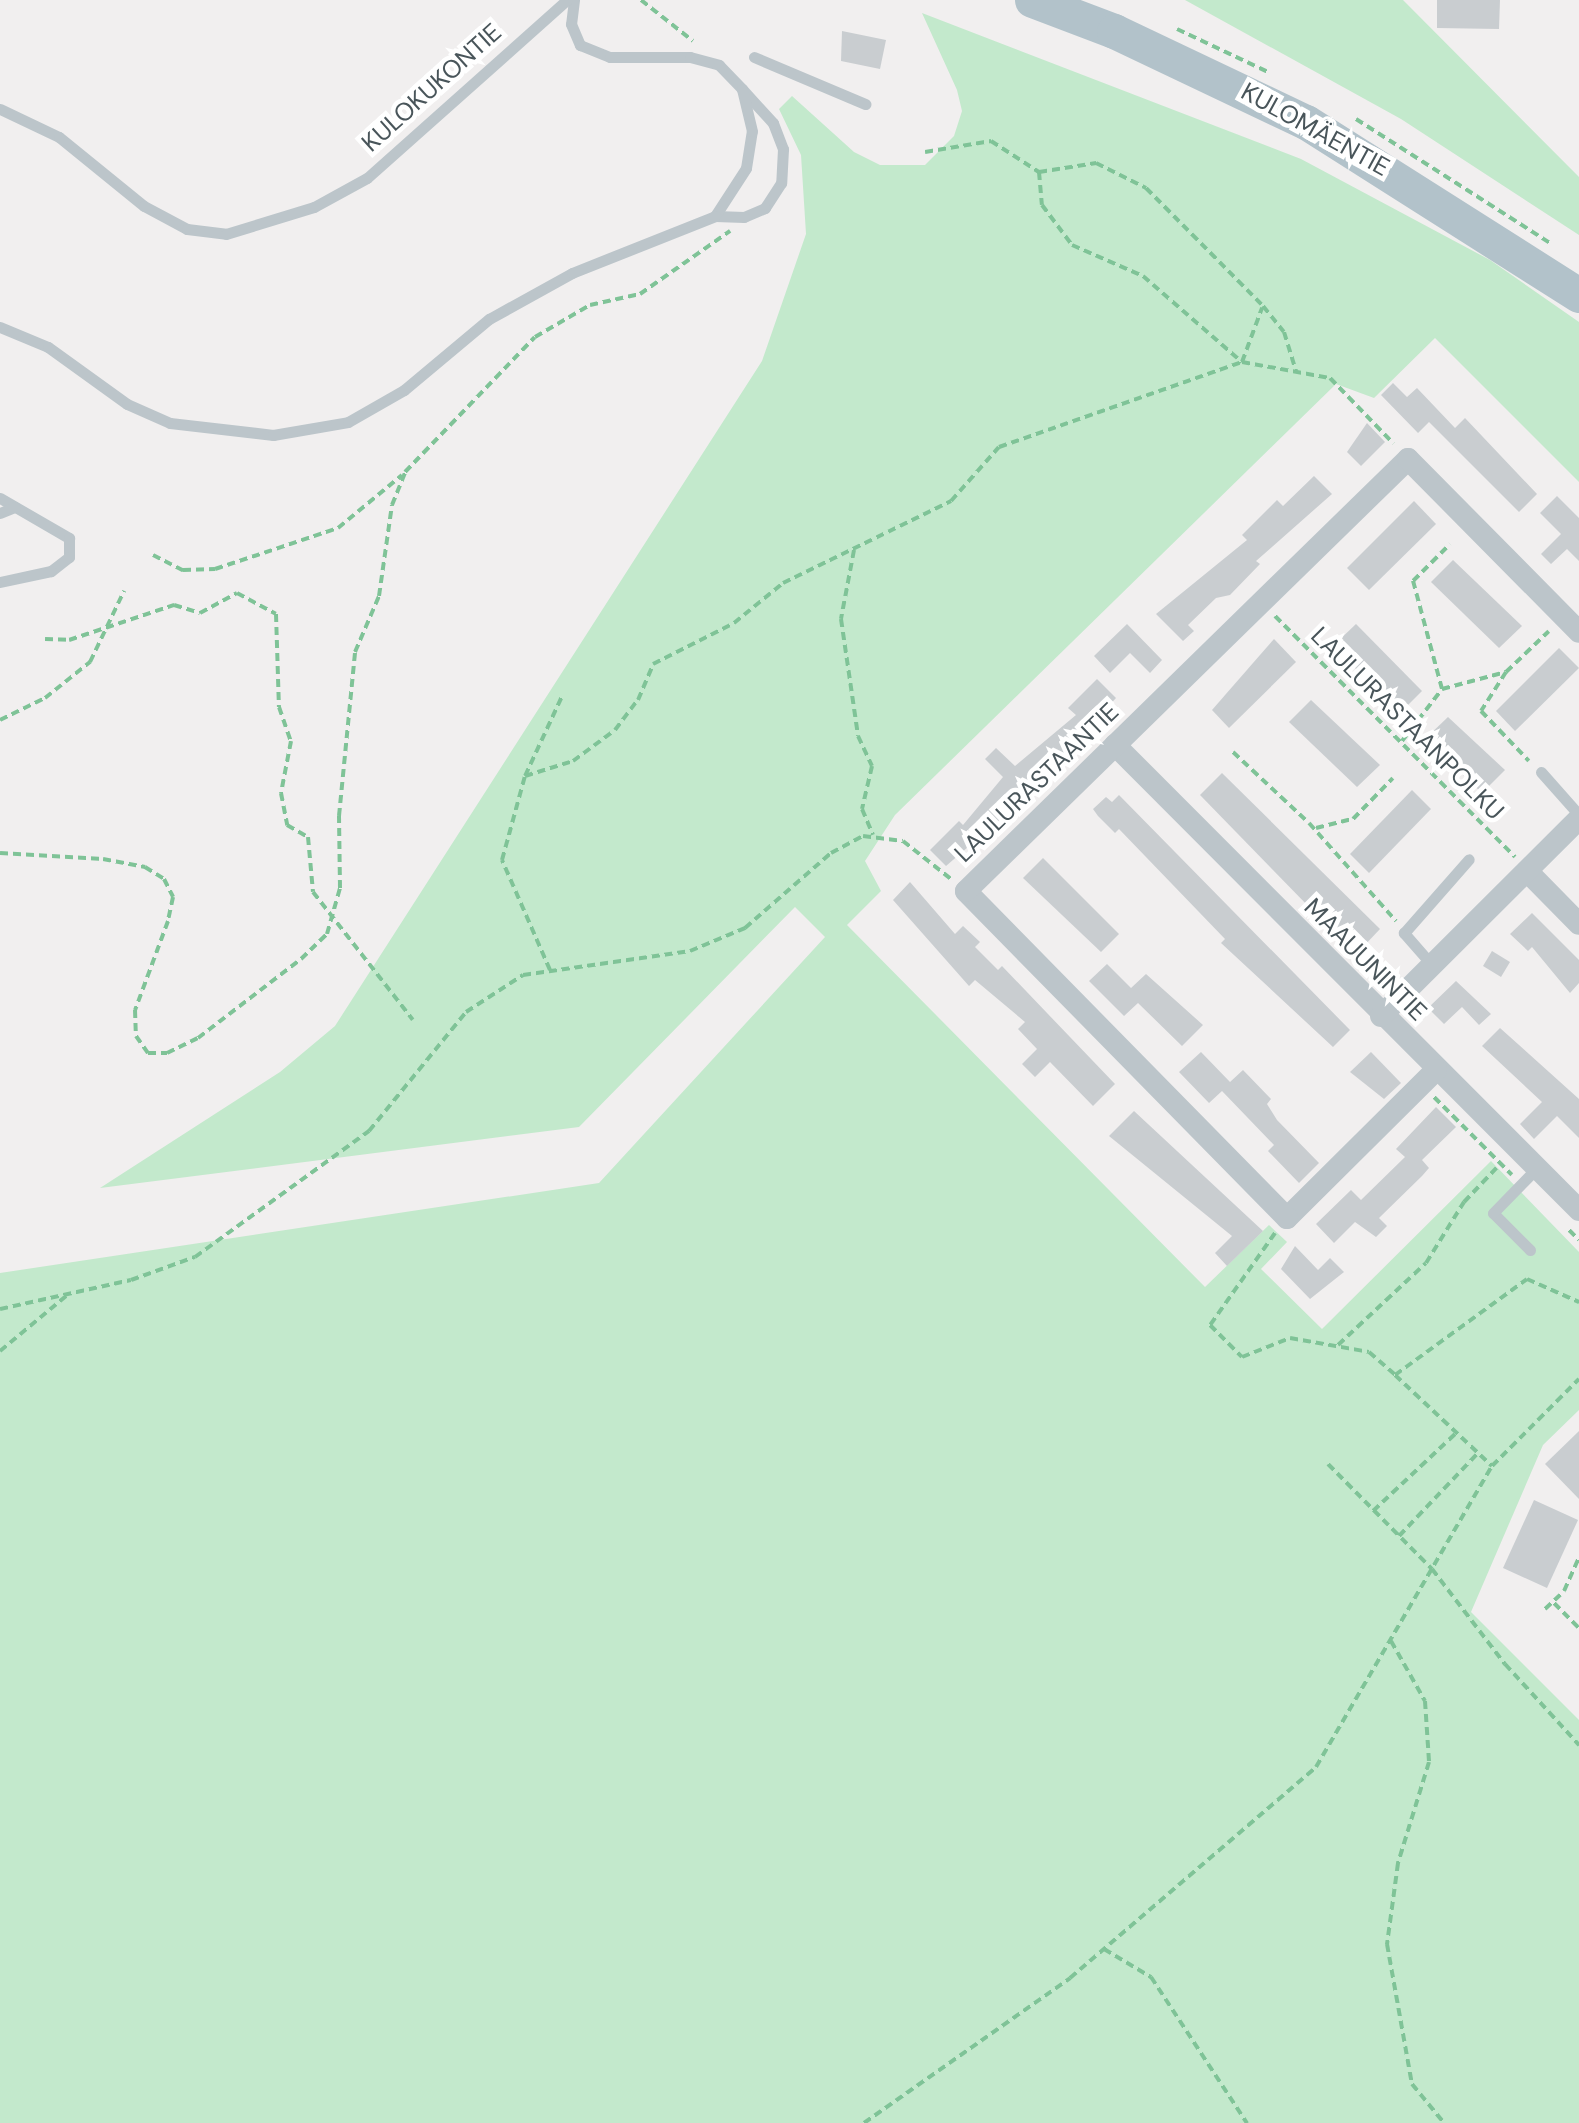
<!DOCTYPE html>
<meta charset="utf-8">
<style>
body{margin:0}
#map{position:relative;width:1579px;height:2123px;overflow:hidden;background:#f1efef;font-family:"DM Sans",sans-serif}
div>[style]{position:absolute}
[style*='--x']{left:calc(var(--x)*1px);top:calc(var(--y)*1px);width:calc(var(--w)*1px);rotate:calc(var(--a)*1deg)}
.green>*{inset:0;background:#c3e9cc}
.building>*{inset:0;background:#c9cdd0}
.path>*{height:4px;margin-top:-2px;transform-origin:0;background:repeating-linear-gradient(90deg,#7fc397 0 8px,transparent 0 13px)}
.lane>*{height:11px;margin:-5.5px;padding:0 5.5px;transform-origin:5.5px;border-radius:5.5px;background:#bcc5ca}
.street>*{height:22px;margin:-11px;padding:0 11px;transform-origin:11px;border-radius:11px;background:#bcc5ca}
.primary>*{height:35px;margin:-17.5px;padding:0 17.5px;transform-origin:17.5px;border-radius:17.5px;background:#b2c2ca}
span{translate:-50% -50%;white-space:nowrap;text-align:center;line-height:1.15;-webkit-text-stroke:9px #fff;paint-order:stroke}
.street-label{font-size:25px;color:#49555a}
</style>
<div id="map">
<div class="green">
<div style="clip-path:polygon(1185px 0,1403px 0,1579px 177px,1579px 235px,1401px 119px)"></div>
<div style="clip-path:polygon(922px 13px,1301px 159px,1490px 260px,1579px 322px,1579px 482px,1435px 338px,1374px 398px,1336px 384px,895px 815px,865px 861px,881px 891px,847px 925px,1205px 1287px,1269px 1225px,1287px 1242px,1261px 1269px,1322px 1329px,1491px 1161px,1579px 1252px,1579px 1410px,1543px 1445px,1471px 1612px,1579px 1720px,1579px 2123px,0 2123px,0 1273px,599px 1183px,825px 937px,795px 907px,579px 1127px,100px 1188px,280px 1072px,335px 1026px,762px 361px,806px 234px,801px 155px,779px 109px,792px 96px,854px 152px,880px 165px,925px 165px,954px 136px,962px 111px,957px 90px)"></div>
</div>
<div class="building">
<div style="clip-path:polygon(1437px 0,1500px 0,1499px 29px,1437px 28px)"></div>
<div style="clip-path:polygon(842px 31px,886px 40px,880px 69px,841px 61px)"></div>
<div style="clip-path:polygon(1393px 383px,1407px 397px,1417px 388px,1455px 428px,1465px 418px,1537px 494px,1519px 512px,1429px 422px,1418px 433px,1381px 395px)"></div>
<div style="clip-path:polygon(1367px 423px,1385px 442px,1361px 466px,1347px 452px)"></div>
<div style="clip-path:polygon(1314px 476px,1332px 494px,1256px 561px,1260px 564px,1230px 595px,1216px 598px,1188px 625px,1194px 631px,1183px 641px,1156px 614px,1247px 540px,1242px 535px,1277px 500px,1283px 506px)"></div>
<div style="clip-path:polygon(1557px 496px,1579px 518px,1579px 561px,1567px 549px,1551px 564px,1541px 554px,1561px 534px,1540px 513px)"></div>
<div style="clip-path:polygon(1414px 501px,1436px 524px,1369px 590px,1347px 568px)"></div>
<div style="clip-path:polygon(1453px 560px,1522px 626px,1499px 648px,1431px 582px)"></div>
<div style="clip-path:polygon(1127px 624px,1162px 660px,1150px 673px,1130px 653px,1110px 673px,1094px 656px)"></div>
<div style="clip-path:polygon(1356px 624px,1422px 691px,1400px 713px,1333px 646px)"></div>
<div style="clip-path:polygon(1274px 639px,1296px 662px,1229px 728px,1212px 710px)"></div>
<div style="clip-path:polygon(1559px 648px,1579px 668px,1515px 731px,1496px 711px)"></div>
<div style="clip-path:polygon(1097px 679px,1116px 698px,1019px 803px,946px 866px,930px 850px,959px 821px,963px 825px,1003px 777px,985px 759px,996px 748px,1015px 766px,1076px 715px,1068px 708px)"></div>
<div style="clip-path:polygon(1311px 700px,1380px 765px,1357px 787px,1289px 722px)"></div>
<div style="clip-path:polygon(1448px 717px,1505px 770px,1482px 793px,1425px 739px)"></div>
<div style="clip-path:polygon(1222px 773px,1380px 929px,1362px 948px,1312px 910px,1200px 795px)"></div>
<div style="clip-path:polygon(1412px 790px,1431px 809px,1369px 873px,1350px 854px)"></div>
<div style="clip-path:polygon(1119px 795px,1350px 1030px,1333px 1047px,1221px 943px,1225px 939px,1119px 829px,1115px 833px,1098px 816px,1093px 809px,1106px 797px,1112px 802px)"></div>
<div style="clip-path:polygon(1043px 858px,1119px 934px,1101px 952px,1023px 878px)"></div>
<div style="clip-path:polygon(910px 882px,955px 934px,963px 926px,980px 942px,975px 947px,998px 970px,1002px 966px,1115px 1084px,1093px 1106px,1050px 1062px,1035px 1077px,1022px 1064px,1037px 1049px,1018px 1029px,1025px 1022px,975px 980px,969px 986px,893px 900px)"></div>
<div style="clip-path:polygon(1532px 913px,1579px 960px,1579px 983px,1570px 993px,1532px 947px,1528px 951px,1510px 934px)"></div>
<div style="clip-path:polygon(1492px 951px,1510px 962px,1501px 977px,1483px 966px)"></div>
<div style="clip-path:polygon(1107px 964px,1131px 988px,1146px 974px,1203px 1025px,1182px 1046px,1138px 1003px,1124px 1016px,1089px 981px)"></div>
<div style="clip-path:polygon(1456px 981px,1491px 1014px,1479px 1025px,1462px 1007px,1444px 1024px,1428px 1008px)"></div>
<div style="clip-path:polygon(1500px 1028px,1579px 1099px,1579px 1138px,1557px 1116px,1534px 1139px,1520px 1124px,1542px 1102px,1482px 1046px)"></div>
<div style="clip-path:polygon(1201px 1052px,1230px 1082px,1243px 1070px,1271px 1099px,1267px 1104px,1277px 1120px,1319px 1163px,1299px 1183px,1268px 1151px,1274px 1145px,1222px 1091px,1209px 1103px,1179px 1072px)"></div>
<div style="clip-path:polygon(1371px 1052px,1401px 1083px,1384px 1099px,1350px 1072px)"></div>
<div style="clip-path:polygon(1436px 1107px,1456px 1127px,1422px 1160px,1429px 1168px,1422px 1176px,1379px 1218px,1387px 1226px,1376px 1237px,1355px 1222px,1334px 1243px,1316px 1224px,1351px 1190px,1361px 1200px,1405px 1157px,1396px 1149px)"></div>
<div style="clip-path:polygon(1134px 1111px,1263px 1231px,1227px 1266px,1215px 1253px,1232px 1236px,1109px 1136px)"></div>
<div style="clip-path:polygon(1295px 1246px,1318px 1270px,1330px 1258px,1344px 1272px,1310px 1299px,1281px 1269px)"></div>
<div style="clip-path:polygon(1579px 1431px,1579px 1499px,1545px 1464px)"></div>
<div style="clip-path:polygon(1534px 1500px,1578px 1520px,1547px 1588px,1503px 1568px)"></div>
</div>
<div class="path">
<div style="--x:641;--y:0;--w:66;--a:38.3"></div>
<div style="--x:1177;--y:29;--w:101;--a:25.3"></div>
<div style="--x:1356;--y:119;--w:230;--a:32.6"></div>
<div style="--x:925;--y:152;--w:67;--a:-9.5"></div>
<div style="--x:991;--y:141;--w:57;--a:32.9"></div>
<div style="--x:1039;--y:172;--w:58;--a:-9"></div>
<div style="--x:1096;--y:163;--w:56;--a:26.6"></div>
<div style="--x:1146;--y:188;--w:166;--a:45.2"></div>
<div style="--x:1263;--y:306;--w:33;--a:51"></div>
<div style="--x:1284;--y:332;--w:41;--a:72.9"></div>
<div style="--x:1039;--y:172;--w:33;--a:85"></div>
<div style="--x:1042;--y:205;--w:50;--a:53.1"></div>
<div style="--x:1072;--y:245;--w:77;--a:23.6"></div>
<div style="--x:1143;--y:276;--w:131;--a:41"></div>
<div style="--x:1242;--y:362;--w:58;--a:-69.7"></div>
<div style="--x:854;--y:550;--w:70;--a:100.7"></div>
<div style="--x:841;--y:619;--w:118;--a:81.7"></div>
<div style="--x:858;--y:736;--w:33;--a:65"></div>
<div style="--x:872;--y:766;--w:44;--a:103.1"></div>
<div style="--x:862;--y:809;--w:28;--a:67"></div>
<div style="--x:153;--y:555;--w:34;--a:27"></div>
<div style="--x:183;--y:570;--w:32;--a:-2"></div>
<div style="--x:215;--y:569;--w:130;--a:-18.4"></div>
<div style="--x:338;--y:528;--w:83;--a:-39.6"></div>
<div style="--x:1275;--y:616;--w:340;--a:45.1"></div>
<div style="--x:45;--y:639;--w:24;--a:2"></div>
<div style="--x:69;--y:640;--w:111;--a:-18.4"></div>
<div style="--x:174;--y:605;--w:27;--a:17"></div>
<div style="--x:200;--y:613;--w:42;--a:-28.4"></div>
<div style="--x:237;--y:593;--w:44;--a:28.3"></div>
<div style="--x:276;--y:614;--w:93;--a:88.2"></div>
<div style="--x:279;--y:707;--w:36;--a:71"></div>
<div style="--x:291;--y:741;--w:53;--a:100.9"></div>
<div style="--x:281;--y:793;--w:33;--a:79"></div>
<div style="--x:287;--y:825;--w:24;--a:30"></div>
<div style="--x:308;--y:837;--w:55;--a:84.8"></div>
<div style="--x:313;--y:892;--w:162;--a:52"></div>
<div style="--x:1506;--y:672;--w:46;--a:122.7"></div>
<div style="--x:1481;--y:711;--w:69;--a:46.2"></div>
<div style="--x:1442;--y:689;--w:66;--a:-14.9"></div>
<div style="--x:1506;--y:672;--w:59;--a:-43.6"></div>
<div style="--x:0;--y:720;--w:50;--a:-26.1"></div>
<div style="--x:45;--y:698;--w:58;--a:-38.7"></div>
<div style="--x:90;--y:662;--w:79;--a:-64.4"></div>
<div style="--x:1402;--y:741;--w:66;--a:-52.4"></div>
<div style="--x:1442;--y:689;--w:112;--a:-105"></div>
<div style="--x:1413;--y:581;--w:52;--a:-45"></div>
<div style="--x:1233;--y:752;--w:104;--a:43.1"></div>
<div style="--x:1309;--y:823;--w:131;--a:48.4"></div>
<div style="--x:525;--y:776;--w:50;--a:-17.4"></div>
<div style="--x:573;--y:761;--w:52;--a:-36.4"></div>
<div style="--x:615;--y:730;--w:38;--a:-53"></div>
<div style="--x:638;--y:700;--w:39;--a:-67"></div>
<div style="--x:653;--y:664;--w:91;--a:-26.8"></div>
<div style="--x:734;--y:623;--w:63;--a:-39.2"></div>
<div style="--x:783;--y:583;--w:187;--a:-26"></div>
<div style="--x:951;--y:501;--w:72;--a:-48.4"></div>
<div style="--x:999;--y:447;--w:257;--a:-19.3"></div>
<div style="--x:1242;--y:362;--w:89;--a:10.3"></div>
<div style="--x:1330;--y:378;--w:91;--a:45.9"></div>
<div style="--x:1316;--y:828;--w:38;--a:-14"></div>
<div style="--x:1353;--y:819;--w:57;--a:-45.7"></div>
<div style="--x:0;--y:853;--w:103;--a:3.3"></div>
<div style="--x:103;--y:859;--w:43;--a:10.8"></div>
<div style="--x:145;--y:867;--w:22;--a:32"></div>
<div style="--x:164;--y:879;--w:20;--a:63"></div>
<div style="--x:173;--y:897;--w:25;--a:102"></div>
<div style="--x:168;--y:921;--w:95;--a:110.3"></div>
<div style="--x:135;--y:1010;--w:26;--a:88"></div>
<div style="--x:136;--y:1036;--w:21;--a:55"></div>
<div style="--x:148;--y:1053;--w:19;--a:0"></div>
<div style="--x:167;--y:1053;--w:34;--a:-26"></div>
<div style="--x:198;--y:1038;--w:130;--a:-37.5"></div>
<div style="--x:301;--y:959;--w:36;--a:-44"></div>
<div style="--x:327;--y:934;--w:48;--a:-74.2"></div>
<div style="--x:340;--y:888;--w:72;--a:-90.8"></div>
<div style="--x:339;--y:816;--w:165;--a:-84.4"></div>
<div style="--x:355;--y:652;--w:61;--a:-66.8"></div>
<div style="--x:379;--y:596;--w:92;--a:-81.9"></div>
<div style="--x:392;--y:505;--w:35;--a:-68"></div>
<div style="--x:405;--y:472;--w:187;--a:-46.1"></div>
<div style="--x:535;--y:337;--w:64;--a:-30.2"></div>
<div style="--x:590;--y:305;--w:51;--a:-12.4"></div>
<div style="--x:640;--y:294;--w:110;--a:-35"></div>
<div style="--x:550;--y:970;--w:120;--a:-113.6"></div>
<div style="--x:502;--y:860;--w:87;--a:-74.7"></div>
<div style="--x:525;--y:776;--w:90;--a:-65.1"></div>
<div style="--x:1434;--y:1097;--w:110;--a:45"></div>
<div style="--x:1569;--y:1230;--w:14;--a:45"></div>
<div style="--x:1275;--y:1233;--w:113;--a:125.2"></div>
<div style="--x:1210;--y:1325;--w:45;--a:45"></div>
<div style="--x:1242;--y:1357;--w:52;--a:-21.6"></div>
<div style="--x:1290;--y:1338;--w:80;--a:10"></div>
<div style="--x:1369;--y:1352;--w:35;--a:41"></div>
<div style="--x:1395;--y:1375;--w:163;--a:-36"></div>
<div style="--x:1527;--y:1279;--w:57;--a:23.9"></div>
<div style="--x:0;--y:1309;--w:134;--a:-12.5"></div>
<div style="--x:131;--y:1280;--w:68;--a:-19.8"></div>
<div style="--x:195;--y:1257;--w:215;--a:-35.9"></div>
<div style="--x:369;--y:1131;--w:154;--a:-50.8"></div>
<div style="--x:466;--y:1012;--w:68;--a:-33"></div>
<div style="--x:523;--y:975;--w:169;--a:-8.2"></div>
<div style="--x:690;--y:951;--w:60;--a:-22.7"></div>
<div style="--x:745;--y:928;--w:114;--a:-41.1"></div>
<div style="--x:831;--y:853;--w:36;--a:-28"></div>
<div style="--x:863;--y:836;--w:40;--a:7.1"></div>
<div style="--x:903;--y:841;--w:61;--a:38.4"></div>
<div style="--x:1338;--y:1345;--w:120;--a:-43"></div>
<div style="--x:1426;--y:1263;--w:72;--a:-58.1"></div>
<div style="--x:1464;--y:1202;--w:52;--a:-46.5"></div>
<div style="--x:0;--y:1351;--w:86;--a:-39.8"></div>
<div style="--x:1395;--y:1375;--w:133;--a:43.2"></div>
<div style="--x:1328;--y:1464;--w:148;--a:45.3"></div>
<div style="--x:1432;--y:1569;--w:120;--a:52.5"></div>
<div style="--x:1505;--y:1664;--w:110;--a:47.6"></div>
<div style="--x:1373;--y:1511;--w:114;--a:-43.2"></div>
<div style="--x:1399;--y:1536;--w:115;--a:-46.4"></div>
<div style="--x:1554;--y:1603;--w:35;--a:45"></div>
<div style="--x:1545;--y:1609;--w:26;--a:-43"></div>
<div style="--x:1564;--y:1591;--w:37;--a:-66"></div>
<div style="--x:1391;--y:1641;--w:69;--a:60.5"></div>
<div style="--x:1425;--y:1701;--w:61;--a:86.2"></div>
<div style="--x:1429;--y:1762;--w:106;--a:107.1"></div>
<div style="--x:1398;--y:1863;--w:82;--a:97.7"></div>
<div style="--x:1387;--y:1944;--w:142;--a:79.9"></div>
<div style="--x:1412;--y:2084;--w:50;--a:50.6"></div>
<div style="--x:1104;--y:1949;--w:55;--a:30.8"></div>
<div style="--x:1151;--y:1977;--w:175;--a:56.7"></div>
<div style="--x:864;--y:2123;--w:252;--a:-35.1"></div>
<div style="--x:1070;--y:1978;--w:324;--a:-40.6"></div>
<div style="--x:1316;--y:1767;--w:349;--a:-59.7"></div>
<div style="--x:1492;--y:1466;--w:123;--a:-45"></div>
</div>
<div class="lane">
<div style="--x:574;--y:0;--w:24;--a:97"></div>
<div style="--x:571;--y:24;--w:23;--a:67"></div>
<div style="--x:580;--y:45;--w:32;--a:22"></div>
<div style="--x:610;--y:57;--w:80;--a:0"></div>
<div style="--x:690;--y:57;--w:30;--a:15"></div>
<div style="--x:719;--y:65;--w:33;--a:46"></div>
<div style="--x:742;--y:89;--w:46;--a:47.6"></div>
<div style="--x:773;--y:123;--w:28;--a:69"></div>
<div style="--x:783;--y:149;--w:34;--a:93"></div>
<div style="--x:781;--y:183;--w:30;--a:123"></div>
<div style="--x:765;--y:208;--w:23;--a:157"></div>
<div style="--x:744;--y:217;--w:29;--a:-178"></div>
<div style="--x:715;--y:216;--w:57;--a:-57.1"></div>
<div style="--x:746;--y:168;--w:37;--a:-81"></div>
<div style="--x:752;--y:131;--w:43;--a:-103.4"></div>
<div style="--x:754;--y:57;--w:121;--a:22.9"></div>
<div style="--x:0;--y:109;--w:65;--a:25.4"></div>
<div style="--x:59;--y:137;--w:109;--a:39.1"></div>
<div style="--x:144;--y:206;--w:49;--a:28.1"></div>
<div style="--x:187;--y:229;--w:39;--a:7"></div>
<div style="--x:226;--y:234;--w:92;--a:-17.1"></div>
<div style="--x:314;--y:207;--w:60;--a:-28.7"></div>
<div style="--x:367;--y:178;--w:268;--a:-41.7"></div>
<div style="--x:0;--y:327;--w:52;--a:22.6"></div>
<div style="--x:48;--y:347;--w:97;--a:35.8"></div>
<div style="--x:127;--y:404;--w:47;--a:23.8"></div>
<div style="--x:170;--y:423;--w:104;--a:6.6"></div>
<div style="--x:273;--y:435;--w:76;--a:-9.8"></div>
<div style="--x:348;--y:422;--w:64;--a:-29.7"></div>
<div style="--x:404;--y:390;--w:111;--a:-39.9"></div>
<div style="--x:489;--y:319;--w:95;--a:-29"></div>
<div style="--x:572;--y:273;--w:154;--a:-21.7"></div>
<div style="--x:0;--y:498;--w:80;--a:30.1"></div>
<div style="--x:69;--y:538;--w:19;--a:90"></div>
<div style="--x:69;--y:557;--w:23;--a:142"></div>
<div style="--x:51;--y:571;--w:52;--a:167.8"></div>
<div style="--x:0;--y:513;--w:16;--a:-22"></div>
<div style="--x:1541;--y:772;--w:57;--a:48.5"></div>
<div style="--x:1432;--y:965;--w:43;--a:-131.2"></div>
<div style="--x:1404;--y:933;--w:98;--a:-48.7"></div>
<div style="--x:1530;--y:1250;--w:52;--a:-135"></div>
<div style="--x:1493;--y:1213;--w:60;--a:-45.7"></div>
</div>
<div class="street">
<div style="--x:1115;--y:745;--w:657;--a:45.06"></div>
<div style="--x:1527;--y:871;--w:74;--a:45.5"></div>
<div style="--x:1381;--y:1016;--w:279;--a:-44.9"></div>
<div style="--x:1436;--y:1070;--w:210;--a:135.2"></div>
<div style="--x:1287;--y:1218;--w:458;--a:-134.5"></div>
<div style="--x:966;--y:891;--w:618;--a:-44.34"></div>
<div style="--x:1408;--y:459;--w:243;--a:45.3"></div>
</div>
<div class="primary">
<div style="--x:1032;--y:0;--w:88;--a:20.7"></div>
<div style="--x:1114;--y:31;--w:212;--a:25.4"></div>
<div style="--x:1306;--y:122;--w:323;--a:32.4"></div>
</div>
<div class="street-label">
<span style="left:432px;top:88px;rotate:-42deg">KULOKUKONTIE</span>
<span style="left:1315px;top:130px;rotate:29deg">KULOMÄENTIE</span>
<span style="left:1407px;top:724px;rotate:45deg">LAULURASTAANPOLKU</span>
<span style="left:1037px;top:783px;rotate:-44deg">LAULURASTAANTIE</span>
<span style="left:1365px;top:960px;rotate:45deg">MAAUUNINTIE</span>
</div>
</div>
